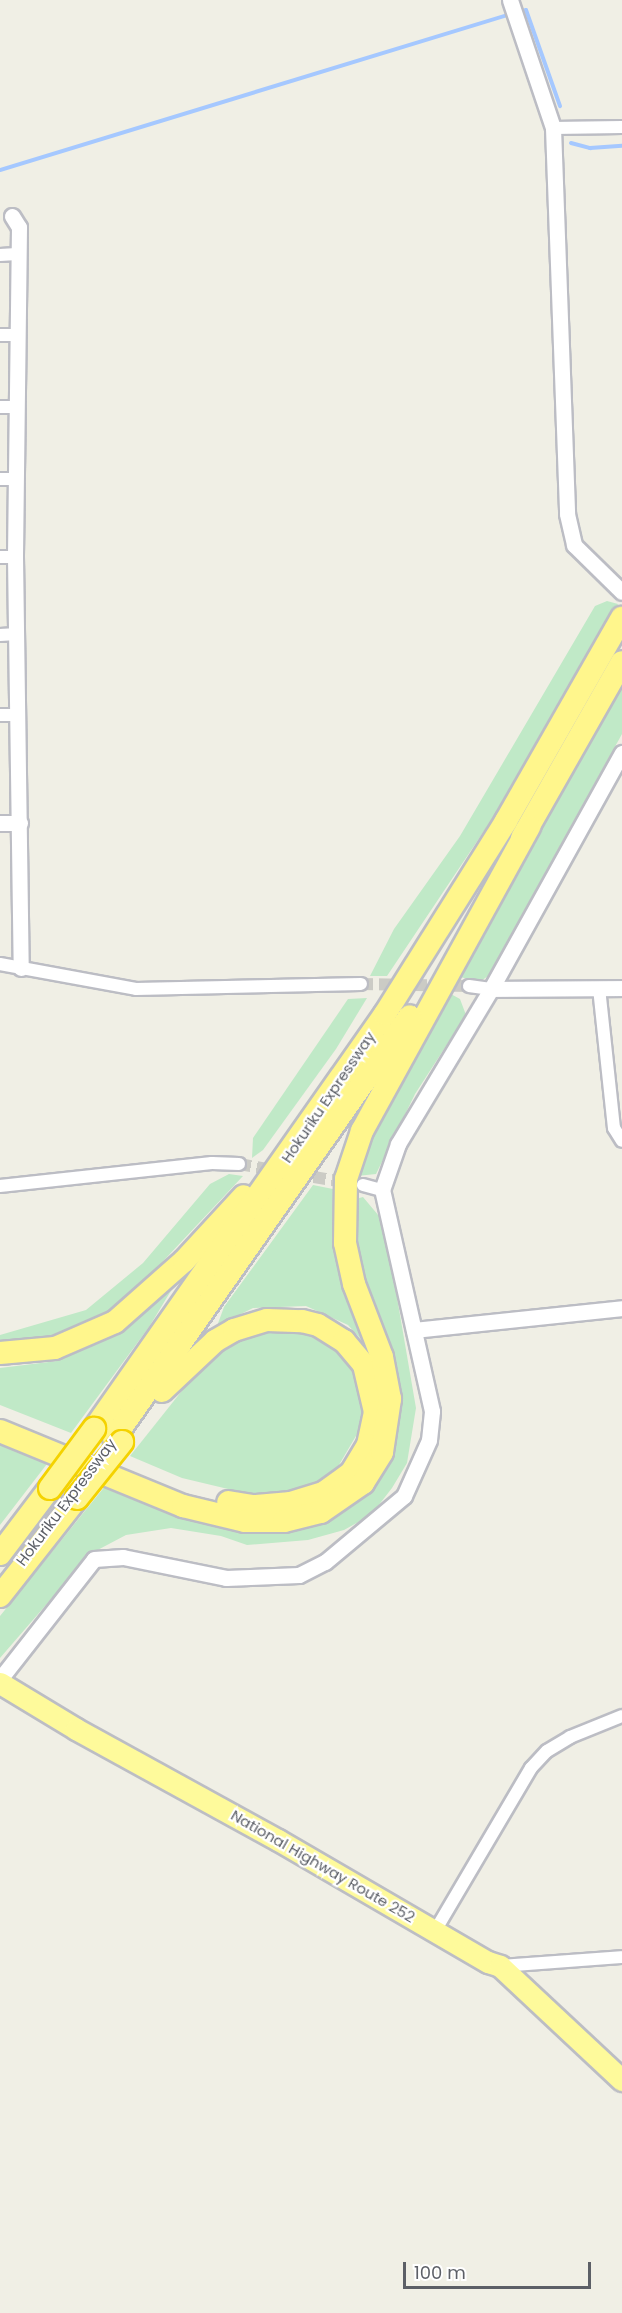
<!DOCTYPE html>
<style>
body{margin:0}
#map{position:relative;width:622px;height:2313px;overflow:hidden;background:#f0efe5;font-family:Poppins,sans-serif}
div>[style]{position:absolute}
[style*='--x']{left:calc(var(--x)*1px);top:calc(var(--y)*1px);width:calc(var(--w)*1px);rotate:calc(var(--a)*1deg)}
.green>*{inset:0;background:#c0e9c7}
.stream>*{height:4px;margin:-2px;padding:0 2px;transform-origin:2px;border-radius:2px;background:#a5c8ff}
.minor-tunnel>*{height:12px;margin-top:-6px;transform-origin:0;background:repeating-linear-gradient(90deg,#cbcbc5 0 12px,transparent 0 18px)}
.roads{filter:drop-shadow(2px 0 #bcbdc4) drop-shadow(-2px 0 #bcbdc4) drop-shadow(0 2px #bcbdc4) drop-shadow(0 -2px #bcbdc4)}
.minor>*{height:12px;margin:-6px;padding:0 6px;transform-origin:6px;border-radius:6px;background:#fff}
.tertiary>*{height:15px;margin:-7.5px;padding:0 7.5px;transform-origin:7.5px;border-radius:7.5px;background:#fff}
.trunk>*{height:21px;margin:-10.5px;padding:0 10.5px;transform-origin:10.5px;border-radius:10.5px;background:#fefa9b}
.motorway>*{height:22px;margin:-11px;padding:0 11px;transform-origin:11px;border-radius:11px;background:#fff68c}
.bridges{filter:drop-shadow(2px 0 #f4d200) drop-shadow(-2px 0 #f4d200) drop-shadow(0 2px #f4d200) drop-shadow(0 -2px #f4d200)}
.motorway-bridge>*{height:22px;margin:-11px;padding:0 11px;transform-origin:11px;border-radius:11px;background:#fff68c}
span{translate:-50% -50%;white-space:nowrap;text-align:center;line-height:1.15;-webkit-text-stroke:4.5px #fff;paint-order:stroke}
.street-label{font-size:15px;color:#5c5f66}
.scale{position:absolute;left:403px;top:2262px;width:188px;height:27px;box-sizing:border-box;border:3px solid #5c5f66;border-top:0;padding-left:8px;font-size:18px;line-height:21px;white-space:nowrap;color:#5c5f66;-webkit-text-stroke:4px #fff;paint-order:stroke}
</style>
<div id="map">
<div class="green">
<div style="clip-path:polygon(607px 601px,618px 604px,498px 810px,387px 976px,370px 976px,394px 929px,460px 836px,595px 606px)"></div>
<div style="clip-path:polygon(622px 683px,622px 734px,488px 976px,481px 981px,459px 977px)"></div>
<div style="clip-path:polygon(449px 993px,460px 999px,466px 1015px,415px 1094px,376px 1174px,357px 1176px,378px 1120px)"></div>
<div style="clip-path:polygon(367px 998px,336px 1049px,263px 1150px,252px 1158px,253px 1138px,348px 999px)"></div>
<div style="clip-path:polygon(229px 1174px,243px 1176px,152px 1273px,114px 1307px,85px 1324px,57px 1335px,0 1343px,0 1335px,86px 1310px,143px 1263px,210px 1184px)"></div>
<div style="clip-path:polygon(313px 1185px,333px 1189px,332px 1226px,338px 1263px,370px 1349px,348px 1325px,306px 1306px,253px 1308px,217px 1326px,224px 1307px)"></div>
<div style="clip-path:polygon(363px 1197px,384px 1222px,416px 1408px,407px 1463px,392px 1488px,371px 1515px,344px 1530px,308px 1540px,247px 1545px,221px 1536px,171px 1528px,126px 1535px,90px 1554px,0 1658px,0 1616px,106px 1485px,196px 1518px,379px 1473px,396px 1440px,398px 1397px,356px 1272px,352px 1200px)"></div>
<div style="clip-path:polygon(183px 1271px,149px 1327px,71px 1433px,0 1405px,0 1368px,57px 1361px,99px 1343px,142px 1312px)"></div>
<div style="clip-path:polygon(291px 1330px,316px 1337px,334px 1350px,350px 1367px,362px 1395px,363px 1424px,336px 1470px,313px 1484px,285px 1493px,249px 1494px,182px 1478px,130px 1456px,212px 1353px,261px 1332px)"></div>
<div style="clip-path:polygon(0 1439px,50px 1460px,0 1525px)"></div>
</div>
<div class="stream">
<div style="--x:519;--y:12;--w:7;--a:-16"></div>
<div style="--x:526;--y:10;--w:102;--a:70.5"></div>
<div style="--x:571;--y:143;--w:20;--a:15"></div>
<div style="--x:590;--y:148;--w:32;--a:-4"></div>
<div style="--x:0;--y:170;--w:534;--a:-16.98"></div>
</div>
<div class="minor-tunnel">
<div style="--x:361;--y:984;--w:108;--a:1.1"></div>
<div style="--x:239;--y:1164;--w:41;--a:9.9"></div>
<div style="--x:296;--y:1174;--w:55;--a:9.5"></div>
</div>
<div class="roads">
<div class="minor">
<div style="--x:553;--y:128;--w:69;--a:-0.8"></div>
<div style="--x:0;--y:255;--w:17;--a:-3"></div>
<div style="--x:0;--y:335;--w:16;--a:0"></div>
<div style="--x:0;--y:407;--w:16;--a:0"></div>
<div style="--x:0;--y:479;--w:16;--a:0"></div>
<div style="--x:0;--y:557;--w:15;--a:0"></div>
<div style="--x:0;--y:635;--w:17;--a:-3"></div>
<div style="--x:0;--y:715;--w:18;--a:0"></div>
<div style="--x:0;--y:964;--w:138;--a:10.4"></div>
<div style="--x:136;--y:989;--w:225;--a:-1.3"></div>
<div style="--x:469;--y:986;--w:22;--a:8"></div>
<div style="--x:599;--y:988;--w:141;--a:83.9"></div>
<div style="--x:614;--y:1128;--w:15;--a:58"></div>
<div style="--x:363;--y:1185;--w:20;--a:15"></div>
<div style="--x:0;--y:1186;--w:213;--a:-6.2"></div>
<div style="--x:212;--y:1163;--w:27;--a:2"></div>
<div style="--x:435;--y:1931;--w:189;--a:-59.5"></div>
<div style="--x:531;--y:1768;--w:23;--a:-47"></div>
<div style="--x:547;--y:1751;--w:27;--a:-31"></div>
<div style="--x:570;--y:1737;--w:56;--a:-22"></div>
<div style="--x:500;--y:1966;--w:122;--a:-4.2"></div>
</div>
<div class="tertiary">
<div style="--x:510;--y:0;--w:135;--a:71.4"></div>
<div style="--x:553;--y:128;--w:386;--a:87.9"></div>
<div style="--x:567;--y:514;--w:32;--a:77"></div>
<div style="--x:574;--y:545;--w:67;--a:44.4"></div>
<div style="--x:12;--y:216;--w:13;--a:58"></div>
<div style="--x:19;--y:227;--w:330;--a:90.7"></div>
<div style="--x:15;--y:557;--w:411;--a:89.2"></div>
<div style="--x:0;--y:823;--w:20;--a:0"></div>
<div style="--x:491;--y:989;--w:131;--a:-0.4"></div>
<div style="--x:414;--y:1330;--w:209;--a:-6"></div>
<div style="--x:0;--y:1679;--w:152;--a:-51.9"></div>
<div style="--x:94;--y:1559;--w:29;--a:-4"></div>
<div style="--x:123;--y:1557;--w:105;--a:11.5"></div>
<div style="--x:226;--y:1578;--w:73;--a:-2.4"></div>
<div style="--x:299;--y:1575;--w:29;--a:-27"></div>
<div style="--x:325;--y:1562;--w:103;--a:-39.9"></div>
<div style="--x:404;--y:1496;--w:61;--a:-65.9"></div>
<div style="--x:429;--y:1440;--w:29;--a:-84"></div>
<div style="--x:432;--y:1411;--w:227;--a:-102.7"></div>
<div style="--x:382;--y:1190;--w:49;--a:-70.8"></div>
<div style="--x:398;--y:1144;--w:181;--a:-59"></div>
<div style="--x:491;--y:989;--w:270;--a:-61"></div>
</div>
<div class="trunk">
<div style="--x:0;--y:1683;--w:89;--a:31.2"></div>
<div style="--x:76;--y:1729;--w:230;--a:28.8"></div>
<div style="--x:278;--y:1840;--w:243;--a:30.2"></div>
<div style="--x:488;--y:1962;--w:13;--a:18"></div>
<div style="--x:500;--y:1966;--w:167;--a:43.1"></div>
</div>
<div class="motorway">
<div style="--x:522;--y:838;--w:202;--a:-60.4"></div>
<div style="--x:0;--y:1353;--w:55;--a:-5.2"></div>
<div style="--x:55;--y:1348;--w:65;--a:-23.4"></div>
<div style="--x:115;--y:1322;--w:92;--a:-41.5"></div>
<div style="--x:184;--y:1261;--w:88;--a:-47.3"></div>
<div style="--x:162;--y:1391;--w:73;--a:-43.3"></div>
<div style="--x:215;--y:1341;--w:22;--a:-30"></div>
<div style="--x:234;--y:1330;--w:34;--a:-17"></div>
<div style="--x:267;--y:1320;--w:35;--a:2"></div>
<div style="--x:302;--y:1321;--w:16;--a:14"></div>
<div style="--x:318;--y:1325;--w:31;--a:32"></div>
<div style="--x:344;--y:1341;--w:31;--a:50"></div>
<div style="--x:364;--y:1365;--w:48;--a:76.8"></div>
<div style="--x:375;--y:1412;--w:34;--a:102"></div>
<div style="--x:368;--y:1445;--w:33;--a:121"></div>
<div style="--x:351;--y:1473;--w:34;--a:144"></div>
<div style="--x:323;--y:1493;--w:34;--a:163"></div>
<div style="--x:291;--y:1503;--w:38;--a:175"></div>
<div style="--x:253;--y:1506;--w:25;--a:-171"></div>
<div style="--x:94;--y:1429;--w:507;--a:-54.96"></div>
<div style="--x:385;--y:1014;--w:228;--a:-57.9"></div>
<div style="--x:506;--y:821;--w:234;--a:-60.3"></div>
<div style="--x:0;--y:1431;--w:198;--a:22.3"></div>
<div style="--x:183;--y:1506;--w:64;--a:13.6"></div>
<div style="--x:245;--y:1521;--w:39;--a:0"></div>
<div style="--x:284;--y:1521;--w:38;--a:-14"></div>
<div style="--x:321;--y:1512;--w:51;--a:-34.6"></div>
<div style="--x:363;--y:1483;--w:36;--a:-58"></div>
<div style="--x:382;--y:1452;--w:54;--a:-81.4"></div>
<div style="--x:390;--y:1399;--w:43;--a:-100.8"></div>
<div style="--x:382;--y:1357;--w:78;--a:-111"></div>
<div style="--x:354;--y:1284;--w:42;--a:-102.4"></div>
<div style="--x:345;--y:1243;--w:64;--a:-89.1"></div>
<div style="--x:346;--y:1179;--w:51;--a:-71.6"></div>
<div style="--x:362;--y:1131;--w:347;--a:-61.2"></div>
<div style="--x:114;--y:1438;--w:515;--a:-54.95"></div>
<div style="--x:0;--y:1554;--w:83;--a:-52.9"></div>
<div style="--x:0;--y:1596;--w:125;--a:-51.8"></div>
</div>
</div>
<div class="bridges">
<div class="motorway-bridge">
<div style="--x:50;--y:1488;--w:74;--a:-53.3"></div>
<div style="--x:77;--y:1498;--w:72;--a:-51.2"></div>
</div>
</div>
<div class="street-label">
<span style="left:328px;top:1097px;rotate:-56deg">Hokuriku Expressway</span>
<span style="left:66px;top:1502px;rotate:-53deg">Hokuriku Expressway</span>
<span style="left:323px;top:1866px;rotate:30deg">National Highway Route 252</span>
</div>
<div class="scale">100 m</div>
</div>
